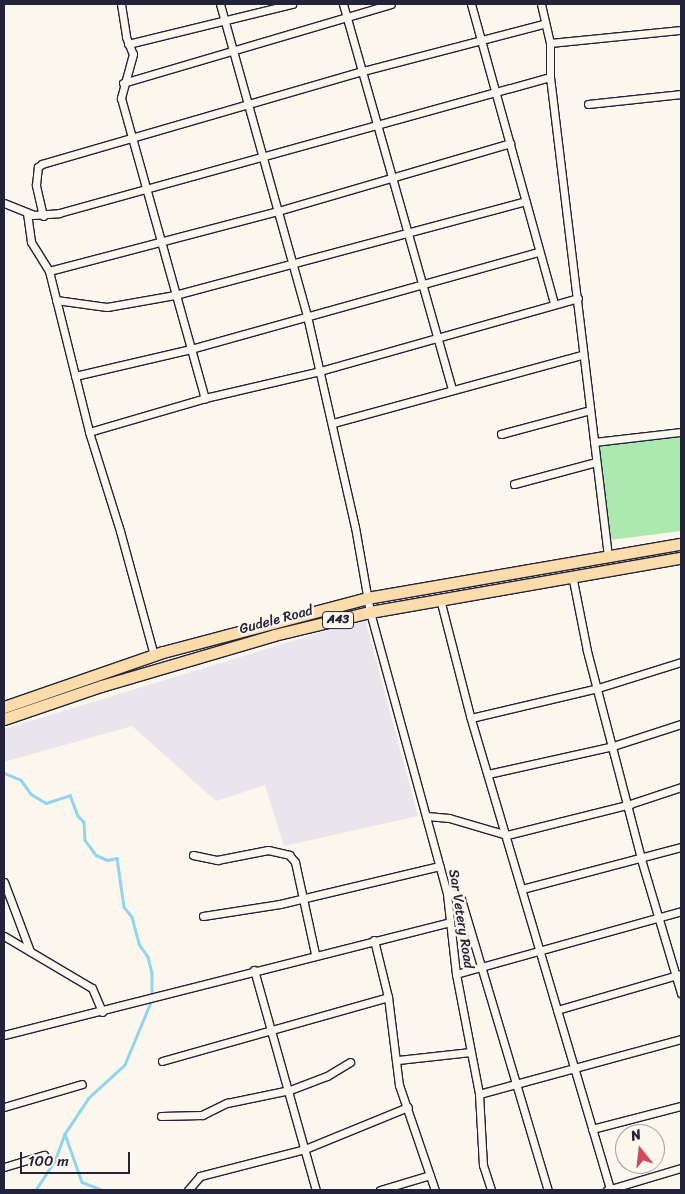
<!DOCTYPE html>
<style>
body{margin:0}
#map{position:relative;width:685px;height:1194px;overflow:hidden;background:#fbf7ec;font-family:Sriracha,sans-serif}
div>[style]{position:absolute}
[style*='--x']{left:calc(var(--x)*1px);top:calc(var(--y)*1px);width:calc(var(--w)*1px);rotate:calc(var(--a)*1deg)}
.built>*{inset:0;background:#e9e5ec}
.green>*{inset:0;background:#ace9af}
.stream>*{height:2.5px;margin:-1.25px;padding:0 1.25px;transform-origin:1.25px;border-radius:1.25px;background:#91d4f2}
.roads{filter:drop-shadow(1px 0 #22223b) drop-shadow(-1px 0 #22223b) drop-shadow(0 1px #22223b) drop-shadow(0 -1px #22223b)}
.minor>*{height:7px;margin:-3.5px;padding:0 3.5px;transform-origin:3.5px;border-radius:3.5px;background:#fbf7ec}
.trunk>*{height:11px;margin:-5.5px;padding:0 5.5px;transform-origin:5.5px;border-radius:5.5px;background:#fddcac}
span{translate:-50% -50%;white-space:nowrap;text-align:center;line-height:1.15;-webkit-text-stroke:5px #fbf7ec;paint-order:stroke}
.shield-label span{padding:1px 4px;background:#fbf7ec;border:1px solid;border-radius:4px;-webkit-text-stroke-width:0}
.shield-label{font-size:12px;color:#22223b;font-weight:700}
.street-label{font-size:14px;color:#22223b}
.frame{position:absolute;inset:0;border:5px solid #22223b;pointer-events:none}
.north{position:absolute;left:615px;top:1124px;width:50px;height:50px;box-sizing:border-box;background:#fbf7ec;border:1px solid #a4a2a5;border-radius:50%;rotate:344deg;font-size:14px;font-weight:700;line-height:20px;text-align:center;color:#22223b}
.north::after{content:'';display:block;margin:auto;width:18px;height:22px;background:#d1495b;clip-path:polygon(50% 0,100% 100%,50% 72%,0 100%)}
.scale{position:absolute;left:20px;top:1152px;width:110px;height:22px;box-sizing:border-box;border:2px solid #22223b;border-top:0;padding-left:6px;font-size:15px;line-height:18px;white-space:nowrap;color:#22223b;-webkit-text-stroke:4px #fbf7ec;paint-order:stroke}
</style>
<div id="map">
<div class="built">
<div style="clip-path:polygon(365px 619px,418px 816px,284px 846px,265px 785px,216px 801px,132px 726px,4px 762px,4px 729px)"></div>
</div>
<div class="green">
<div style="clip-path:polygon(681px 434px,681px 531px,610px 540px,599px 444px)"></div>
</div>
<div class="stream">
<div style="--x:4;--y:773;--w:18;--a:22"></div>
<div style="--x:21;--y:780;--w:17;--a:54"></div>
<div style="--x:31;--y:794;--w:17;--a:31"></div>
<div style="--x:46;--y:803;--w:25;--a:-18"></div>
<div style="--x:70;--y:795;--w:22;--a:69"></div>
<div style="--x:78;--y:816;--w:8;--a:45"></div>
<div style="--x:84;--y:822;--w:18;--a:87"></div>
<div style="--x:85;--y:840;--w:19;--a:54"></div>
<div style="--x:96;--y:855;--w:12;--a:24"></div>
<div style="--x:107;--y:860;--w:10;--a:-11"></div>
<div style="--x:117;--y:858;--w:49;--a:81.9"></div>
<div style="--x:124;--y:907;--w:13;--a:51"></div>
<div style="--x:132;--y:917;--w:28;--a:75"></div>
<div style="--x:139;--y:944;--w:16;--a:55"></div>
<div style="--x:148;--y:957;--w:16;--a:76"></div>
<div style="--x:152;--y:973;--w:27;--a:90"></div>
<div style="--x:152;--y:1000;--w:70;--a:112.6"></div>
<div style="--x:125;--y:1065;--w:49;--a:137.5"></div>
<div style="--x:89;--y:1098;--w:43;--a:123.7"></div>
<div style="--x:65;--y:1134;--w:29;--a:110"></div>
<div style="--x:55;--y:1161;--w:35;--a:123"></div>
<div style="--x:65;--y:1134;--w:51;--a:70.5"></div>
<div style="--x:82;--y:1182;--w:22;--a:21"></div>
</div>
<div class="roads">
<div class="minor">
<div style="--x:121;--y:4;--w:33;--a:81"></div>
<div style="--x:126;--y:37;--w:18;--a:68"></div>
<div style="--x:133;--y:54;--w:46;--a:105.3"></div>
<div style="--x:121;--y:98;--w:312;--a:74.4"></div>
<div style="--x:220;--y:4;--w:324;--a:74.4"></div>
<div style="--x:307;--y:316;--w:216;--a:77.2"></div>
<div style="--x:355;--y:527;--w:86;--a:80"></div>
<div style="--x:370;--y:612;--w:292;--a:74.7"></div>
<div style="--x:447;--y:894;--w:81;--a:83.6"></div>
<div style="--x:456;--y:974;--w:122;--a:79.1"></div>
<div style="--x:479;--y:1094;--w:71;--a:86.8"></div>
<div style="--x:483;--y:1165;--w:26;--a:72"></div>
<div style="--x:343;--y:4;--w:401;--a:74.2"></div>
<div style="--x:471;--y:4;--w:311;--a:74.5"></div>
<div style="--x:541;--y:4;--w:40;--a:77"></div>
<div style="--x:550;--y:43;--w:34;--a:90"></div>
<div style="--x:550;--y:77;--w:482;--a:83.1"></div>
<div style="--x:550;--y:43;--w:132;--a:-5.7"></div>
<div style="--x:128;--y:44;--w:169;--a:-13.7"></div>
<div style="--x:123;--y:83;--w:279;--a:-16.4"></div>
<div style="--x:588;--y:104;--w:94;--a:-6.1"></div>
<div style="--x:4;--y:203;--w:31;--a:22"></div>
<div style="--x:33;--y:215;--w:26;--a:-4"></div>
<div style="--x:59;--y:213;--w:509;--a:-15.48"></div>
<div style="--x:27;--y:213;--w:29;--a:82"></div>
<div style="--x:31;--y:242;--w:34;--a:58"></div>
<div style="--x:49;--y:271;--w:166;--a:76"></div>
<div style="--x:89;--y:432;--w:104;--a:72.6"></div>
<div style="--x:120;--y:531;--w:129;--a:74.7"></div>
<div style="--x:43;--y:216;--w:32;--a:-103"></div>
<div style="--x:36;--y:185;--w:18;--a:-84"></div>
<div style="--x:38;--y:167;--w:5;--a:-37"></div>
<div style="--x:42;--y:164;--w:334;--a:-16.2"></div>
<div style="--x:363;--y:71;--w:187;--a:-14.6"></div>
<div style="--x:49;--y:271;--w:237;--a:-14.7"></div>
<div style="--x:278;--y:211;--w:242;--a:-16.3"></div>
<div style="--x:56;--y:300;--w:51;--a:7.8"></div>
<div style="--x:107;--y:307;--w:69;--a:-10"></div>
<div style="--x:175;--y:295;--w:363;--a:-15"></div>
<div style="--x:75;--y:376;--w:119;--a:-13.1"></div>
<div style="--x:191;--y:349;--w:361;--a:-15.6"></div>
<div style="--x:333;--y:423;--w:258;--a:-15.3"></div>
<div style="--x:89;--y:432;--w:121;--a:-16.3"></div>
<div style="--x:205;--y:398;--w:118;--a:-13.2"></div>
<div style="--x:320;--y:371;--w:268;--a:-15.8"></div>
<div style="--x:501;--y:434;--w:92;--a:-15.1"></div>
<div style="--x:594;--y:442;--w:88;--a:-6.6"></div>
<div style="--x:514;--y:484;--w:85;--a:-15"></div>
<div style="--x:572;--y:575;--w:77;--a:78.8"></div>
<div style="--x:587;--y:651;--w:215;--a:75.4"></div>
<div style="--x:641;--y:859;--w:140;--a:73.4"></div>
<div style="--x:440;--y:599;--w:121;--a:75.6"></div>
<div style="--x:470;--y:716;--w:494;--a:73.5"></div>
<div style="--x:471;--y:718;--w:130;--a:-13.3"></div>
<div style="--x:598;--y:688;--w:87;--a:-17.4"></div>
<div style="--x:488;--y:774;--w:128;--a:-12.6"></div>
<div style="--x:613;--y:746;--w:71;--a:-17.9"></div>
<div style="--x:427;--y:816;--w:22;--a:5"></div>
<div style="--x:449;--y:818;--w:60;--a:16.3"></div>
<div style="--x:507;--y:835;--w:127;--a:-14.1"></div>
<div style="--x:630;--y:804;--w:54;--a:-18.4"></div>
<div style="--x:193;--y:855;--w:25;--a:12"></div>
<div style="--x:217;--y:860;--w:52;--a:-11.1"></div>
<div style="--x:268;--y:850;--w:22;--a:13"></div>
<div style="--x:289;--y:855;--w:9;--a:49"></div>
<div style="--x:295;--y:862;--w:94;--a:77.7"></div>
<div style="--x:4;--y:882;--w:74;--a:69.4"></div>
<div style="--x:446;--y:889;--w:18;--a:34"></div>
<div style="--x:461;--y:899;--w:304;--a:73.4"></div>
<div style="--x:522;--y:889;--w:164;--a:-14.8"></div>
<div style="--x:203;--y:916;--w:78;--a:-8.9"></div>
<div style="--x:280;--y:904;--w:164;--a:-13.4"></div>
<div style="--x:4;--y:936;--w:102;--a:30.6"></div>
<div style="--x:92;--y:988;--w:26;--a:67"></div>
<div style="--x:374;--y:940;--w:59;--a:76.2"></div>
<div style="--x:388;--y:997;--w:89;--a:82.9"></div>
<div style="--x:399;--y:1085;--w:111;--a:71.1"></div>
<div style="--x:254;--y:970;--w:229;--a:74.3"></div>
<div style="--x:456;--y:974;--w:234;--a:-15.6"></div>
<div style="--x:557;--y:1010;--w:129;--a:-16.2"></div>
<div style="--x:4;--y:1035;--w:460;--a:-14.2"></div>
<div style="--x:398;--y:1060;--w:73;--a:-6.3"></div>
<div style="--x:162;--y:1061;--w:235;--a:-15.8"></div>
<div style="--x:479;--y:1094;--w:209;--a:-15.2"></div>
<div style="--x:4;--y:1107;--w:81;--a:-16.4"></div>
<div style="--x:161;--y:1116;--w:41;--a:-1.4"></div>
<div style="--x:202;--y:1115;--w:28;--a:-26"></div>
<div style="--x:227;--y:1103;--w:64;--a:-11.7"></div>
<div style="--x:290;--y:1090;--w:40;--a:-21"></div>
<div style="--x:327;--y:1076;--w:27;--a:-31"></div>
<div style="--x:592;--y:1129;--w:92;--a:-14.5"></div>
<div style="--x:4;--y:1167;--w:42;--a:-16.7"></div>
<div style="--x:188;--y:1190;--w:18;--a:-49"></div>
<div style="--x:200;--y:1176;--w:108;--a:-14.4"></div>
<div style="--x:305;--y:1149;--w:111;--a:-22.2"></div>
<div style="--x:380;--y:1190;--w:52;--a:-16.7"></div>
<div style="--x:607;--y:1190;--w:77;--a:-16.6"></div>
</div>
<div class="trunk">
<div style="--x:4;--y:707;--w:168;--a:-19.1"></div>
<div style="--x:163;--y:652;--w:211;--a:-14.8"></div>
<div style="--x:367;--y:598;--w:319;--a:-9.8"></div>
<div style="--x:4;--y:719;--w:102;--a:-18.8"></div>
<div style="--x:101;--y:686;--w:180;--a:-16.4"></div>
<div style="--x:274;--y:635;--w:99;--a:-13.5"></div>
<div style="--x:370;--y:612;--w:316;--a:-9.9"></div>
</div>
</div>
<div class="shield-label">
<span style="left:338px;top:620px">A43</span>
</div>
<div class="street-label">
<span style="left:276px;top:620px;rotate:-15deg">Gudele Road</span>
<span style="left:461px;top:919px;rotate:81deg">Sar Vetery Road</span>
</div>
<div class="frame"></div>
<div class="north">N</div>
<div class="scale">100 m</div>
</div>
